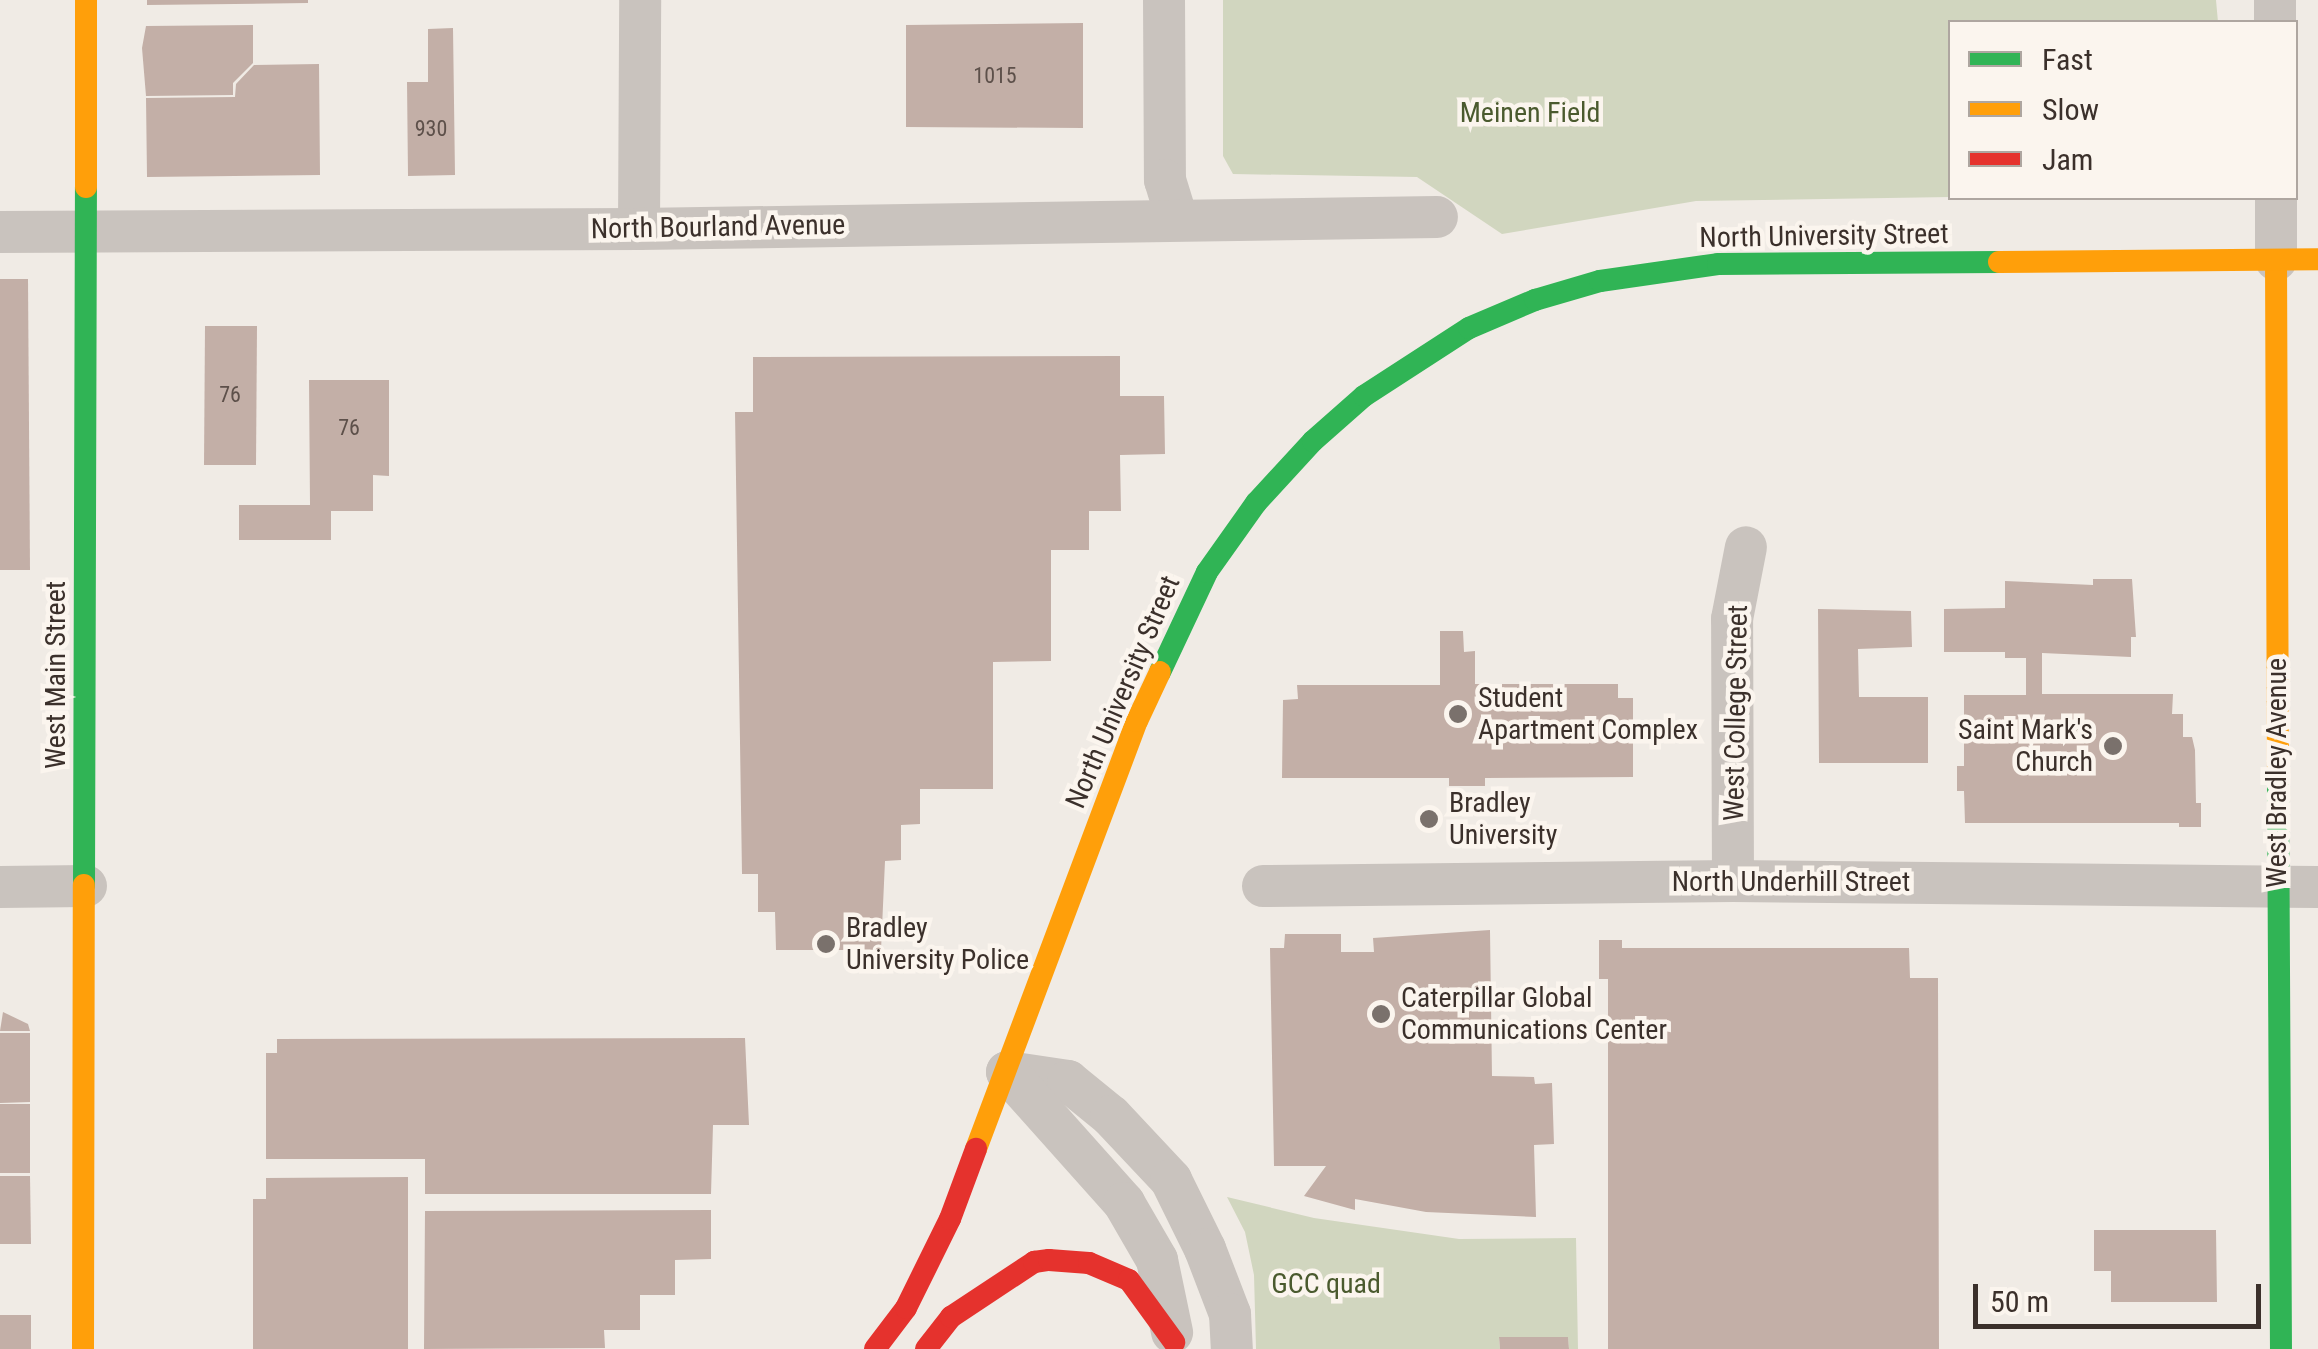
<!DOCTYPE html>
<style>
body{margin:0}
#map{position:relative;width:2318px;height:1349px;overflow:hidden;background:#f0ebe5;font-family:"Roboto Condensed",sans-serif}
div>[style]{position:absolute}
[style*='--x']{left:calc(var(--x)*1px);top:calc(var(--y)*1px);width:calc(var(--w)*1px);rotate:calc(var(--a)*1deg)}
.green>*{inset:0;background:#d1d6bf}
.building>*{inset:0;background:#c3afa7}
.street>*{height:42px;margin:-21px;padding:0 21px;transform-origin:21px;border-radius:21px;background:#c9c3be}
.fast>*{height:22px;margin:-11px;padding:0 11px;transform-origin:11px;border-radius:11px;background:#30b455}
.slow>*{height:22px;margin:-11px;padding:0 11px;transform-origin:11px;border-radius:11px;background:#ff9f0a}
.jam>*{height:22px;margin:-11px;padding:0 11px;transform-origin:11px;border-radius:11px;background:#e5322d}
.dots>*{width:28px;height:28px;translate:-50% -50%;box-sizing:border-box;border:5px solid #fbf5ee;border-radius:50%}
span{translate:-50% -50%;white-space:nowrap;text-align:center;line-height:1.15;-webkit-text-stroke:9px #fbf5ee;paint-order:stroke}
.number-label{font-size:22px;color:#5d504a}
.number-label span{-webkit-text-stroke-width:0}
.park-label{font-size:28px;color:#4a5a2e}
.street-label{font-size:28px;color:#3b302b}
.poi-label{font-size:28px;color:#3b302b}
.left{translate:0 -50%;text-align:left}
.right{translate:-100% -50%;text-align:right}
.legend{position:absolute;left:1948px;top:20px;width:350px;height:180px;box-sizing:border-box;background:#fbf5ee;border:2px solid #aea6a0;margin:0;padding:12px 18px;list-style:none;font-size:30px;color:#3b302b}
.legend li{display:flex;align-items:center;gap:20px;height:50px}
.legend b{width:50px;border:2px solid #aea6a0}
.scale{position:absolute;left:1973px;top:1284px;width:288px;height:45px;box-sizing:border-box;border:5px solid #3b302b;border-top:0;padding-left:12px;font-size:30px;line-height:35px;white-space:nowrap;color:#3b302b;-webkit-text-stroke:8px #fbf5ee;paint-order:stroke}
</style>
<div id="map">
<div class="green">
<div style="clip-path:polygon(1223px 0,2216px 0,2218px 22px,1950px 22px,1950px 197px,1696px 201px,1502px 234px,1417px 177px,1233px 174px,1223px 156px)"></div>
<div style="clip-path:polygon(1227px 1197px,1314px 1218px,1459px 1239px,1576px 1238px,1578px 1349px,1569px 1349px,1568px 1337px,1499px 1338px,1500px 1349px,1256px 1349px,1254px 1275px,1245px 1232px)"></div>
</div>
<div class="building">
<div style="clip-path:polygon(147px 0,308px 0,308px 3px,147px 5px)"></div>
<div style="clip-path:polygon(1083px 23px,1083px 128px,906px 127px,906px 25px)"></div>
<div style="clip-path:polygon(253px 25px,253px 63px,233px 83px,233px 95px,146px 96px,142px 48px,146px 26px)"></div>
<div style="clip-path:polygon(453px 28px,455px 175px,408px 176px,407px 82px,428px 82px,428px 29px)"></div>
<div style="clip-path:polygon(319px 64px,320px 175px,147px 177px,146px 98px,235px 97px,236px 84px,254px 65px)"></div>
<div style="clip-path:polygon(0 279px,28px 279px,30px 570px,0 570px)"></div>
<div style="clip-path:polygon(205px 326px,257px 326px,256px 465px,204px 465px)"></div>
<div style="clip-path:polygon(1120px 356px,1120px 396px,1164px 396px,1165px 454px,1120px 455px,1121px 511px,1089px 511px,1089px 550px,1051px 550px,1051px 661px,993px 662px,993px 789px,920px 789px,920px 824px,901px 825px,901px 860px,885px 861px,881px 950px,776px 950px,775px 912px,758px 912px,758px 874px,742px 874px,735px 412px,753px 412px,753px 357px)"></div>
<div style="clip-path:polygon(309px 380px,389px 380px,389px 476px,373px 475px,373px 511px,331px 511px,331px 540px,239px 540px,239px 505px,310px 505px)"></div>
<div style="clip-path:polygon(2093px 579px,2132px 579px,2136px 637px,2131px 637px,2131px 657px,2042px 653px,2042px 694px,2173px 694px,2172px 714px,2183px 714px,2183px 737px,2192px 737px,2195px 750px,2196px 803px,2201px 803px,2201px 827px,2179px 827px,2179px 823px,1965px 823px,1964px 791px,1957px 791px,1957px 766px,1964px 766px,1964px 695px,2026px 695px,2026px 658px,2005px 658px,2005px 652px,1944px 652px,1944px 609px,2005px 608px,2005px 581px,2093px 585px)"></div>
<div style="clip-path:polygon(1818px 609px,1911px 611px,1912px 647px,1858px 649px,1859px 697px,1928px 697px,1928px 763px,1819px 763px)"></div>
<div style="clip-path:polygon(1440px 631px,1463px 631px,1464px 652px,1475px 651px,1475px 684px,1618px 684px,1618px 698px,1633px 698px,1633px 777px,1485px 778px,1485px 786px,1449px 786px,1449px 778px,1282px 778px,1283px 700px,1298px 699px,1297px 685px,1440px 685px)"></div>
<div style="clip-path:polygon(1490px 930px,1492px 1076px,1534px 1077px,1535px 1084px,1552px 1083px,1554px 1144px,1534px 1145px,1536px 1217px,1426px 1212px,1355px 1199px,1355px 1210px,1304px 1196px,1326px 1166px,1274px 1166px,1270px 948px,1284px 948px,1285px 934px,1341px 934px,1341px 952px,1374px 952px,1373px 938px)"></div>
<div style="clip-path:polygon(1599px 940px,1622px 940px,1622px 948px,1909px 948px,1910px 978px,1938px 978px,1939px 1349px,1608px 1349px,1608px 979px,1599px 979px)"></div>
<div style="clip-path:polygon(3px 1012px,28px 1024px,30px 1031px,0 1031px)"></div>
<div style="clip-path:polygon(0 1033px,30px 1033px,30px 1102px,0 1103px)"></div>
<div style="clip-path:polygon(745px 1038px,749px 1125px,713px 1125px,711px 1194px,425px 1194px,425px 1159px,266px 1159px,266px 1053px,277px 1053px,277px 1039px)"></div>
<div style="clip-path:polygon(0 1104px,30px 1104px,30px 1173px,0 1173px)"></div>
<div style="clip-path:polygon(0 1176px,30px 1176px,31px 1244px,0 1244px)"></div>
<div style="clip-path:polygon(408px 1177px,408px 1349px,253px 1349px,253px 1199px,266px 1199px,266px 1178px)"></div>
<div style="clip-path:polygon(711px 1210px,711px 1259px,675px 1260px,675px 1295px,640px 1295px,640px 1330px,604px 1330px,605px 1348px,424px 1349px,425px 1211px)"></div>
<div style="clip-path:polygon(2094px 1230px,2216px 1230px,2217px 1302px,2111px 1302px,2111px 1271px,2094px 1271px)"></div>
<div style="clip-path:polygon(0 1315px,31px 1315px,31px 1349px,0 1349px)"></div>
<div style="clip-path:polygon(1499px 1337px,1568px 1337px,1569px 1349px,1500px 1349px)"></div>
</div>
<div class="street">
<div style="--x:1164;--y:0;--w:180;--a:89.7"></div>
<div style="--x:1165;--y:180;--w:41;--a:72.9"></div>
<div style="--x:2275;--y:0;--w:22;--a:90"></div>
<div style="--x:2276;--y:198;--w:62;--a:90"></div>
<div style="--x:639;--y:229;--w:229;--a:-89.7"></div>
<div style="--x:0;--y:232;--w:639;--a:-0.27"></div>
<div style="--x:639;--y:229;--w:798;--a:-0.86"></div>
<div style="--x:1733;--y:881;--w:262;--a:-90.2"></div>
<div style="--x:1732;--y:619;--w:73;--a:-79"></div>
<div style="--x:1263;--y:886;--w:470;--a:-0.6"></div>
<div style="--x:1733;--y:881;--w:585;--a:0.59"></div>
<div style="--x:0;--y:887;--w:86;--a:-0.7"></div>
<div style="--x:1007;--y:1072;--w:62;--a:8.4"></div>
<div style="--x:1068;--y:1081;--w:55;--a:39.1"></div>
<div style="--x:1111;--y:1116;--w:88;--a:46.8"></div>
<div style="--x:1171;--y:1180;--w:77;--a:63.8"></div>
<div style="--x:1205;--y:1249;--w:70;--a:69"></div>
<div style="--x:1230;--y:1314;--w:35;--a:87"></div>
<div style="--x:1007;--y:1072;--w:176;--a:48.2"></div>
<div style="--x:1124;--y:1203;--w:66;--a:59.9"></div>
<div style="--x:1157;--y:1260;--w:74;--a:78.2"></div>
</div>
<div class="fast">
<div style="--x:1160;--y:672;--w:110;--a:-64.8"></div>
<div style="--x:1207;--y:572;--w:85;--a:-54.6"></div>
<div style="--x:1256;--y:503;--w:84;--a:-47.4"></div>
<div style="--x:1313;--y:441;--w:68;--a:-41.4"></div>
<div style="--x:1364;--y:396;--w:125;--a:-32.9"></div>
<div style="--x:1469;--y:328;--w:72;--a:-23"></div>
<div style="--x:1535;--y:300;--w:68;--a:-16.3"></div>
<div style="--x:1600;--y:281;--w:119;--a:-8.2"></div>
<div style="--x:1718;--y:264;--w:281;--a:-0.4"></div>
<div style="--x:2278;--y:780;--w:569;--a:89.7"></div>
<div style="--x:84;--y:885;--w:698;--a:-89.84"></div>
</div>
<div class="slow">
<div style="--x:86;--y:187;--w:187;--a:-90"></div>
<div style="--x:2276;--y:260;--w:520;--a:89.78"></div>
<div style="--x:1999;--y:262;--w:319;--a:-0.5"></div>
<div style="--x:976;--y:1149;--w:457;--a:-69.4"></div>
<div style="--x:1137;--y:721;--w:54;--a:-64.9"></div>
<div style="--x:83;--y:1349;--w:464;--a:-89.9"></div>
</div>
<div class="jam">
<div style="--x:875;--y:1349;--w:51;--a:-52.9"></div>
<div style="--x:906;--y:1308;--w:99;--a:-63.7"></div>
<div style="--x:950;--y:1219;--w:75;--a:-69.6"></div>
<div style="--x:926;--y:1349;--w:41;--a:-52"></div>
<div style="--x:951;--y:1317;--w:100;--a:-33.5"></div>
<div style="--x:1034;--y:1262;--w:15;--a:-8"></div>
<div style="--x:1049;--y:1260;--w:40;--a:4.3"></div>
<div style="--x:1089;--y:1263;--w:43;--a:23"></div>
<div style="--x:1129;--y:1280;--w:77;--a:54"></div>
</div>
<div class="dots">
<div style="left:1458px;top:714px;background:#7a716c"></div>
<div style="left:2113px;top:746px;background:#7a716c"></div>
<div style="left:1429px;top:819px;background:#7a716c"></div>
<div style="left:826px;top:944px;background:#7a716c"></div>
<div style="left:1381px;top:1014px;background:#7a716c"></div>
</div>
<div class="number-label">
<span style="left:995px;top:76px">1015</span>
<span style="left:431px;top:129px">930</span>
<span style="left:230px;top:395px">76</span>
<span style="left:349px;top:428px">76</span>
</div>
<div class="park-label">
<span style="left:1530px;top:113px">Meinen Field</span>
<span style="left:1326px;top:1284px">GCC quad</span>
</div>
<div class="street-label">
<span style="left:718px;top:227px;rotate:-1deg">North Bourland Avenue</span>
<span style="left:1824px;top:236px;rotate:-1deg">North University Street</span>
<span style="left:56px;top:675px;rotate:-90deg">West Main Street</span>
<span style="left:1123px;top:692px;rotate:-67deg">North University Street</span>
<span style="left:1736px;top:713px;rotate:-89deg">West College Street</span>
<span style="left:2277px;top:773px;rotate:-90deg">West Bradley Avenue</span>
<span style="left:1791px;top:882px">North Underhill Street</span>
</div>
<div class="poi-label">
<span class="left" style="left:1478px;top:714px">Student<br>Apartment Complex</span>
<span class="right" style="left:2093px;top:746px">Saint Mark's<br>Church</span>
<span class="left" style="left:1449px;top:819px">Bradley<br>University</span>
<span class="left" style="left:846px;top:944px">Bradley<br>University Police</span>
<span class="left" style="left:1401px;top:1014px">Caterpillar Global<br>Communications Center</span>
</div>
<ul class="legend">
<li><b style="height:12px;background:#30b455"></b>Fast</li>
<li><b style="height:12px;background:#ff9f0a"></b>Slow</li>
<li><b style="height:12px;background:#e5322d"></b>Jam</li>
</ul>
<div class="scale">50 m</div>
</div>
